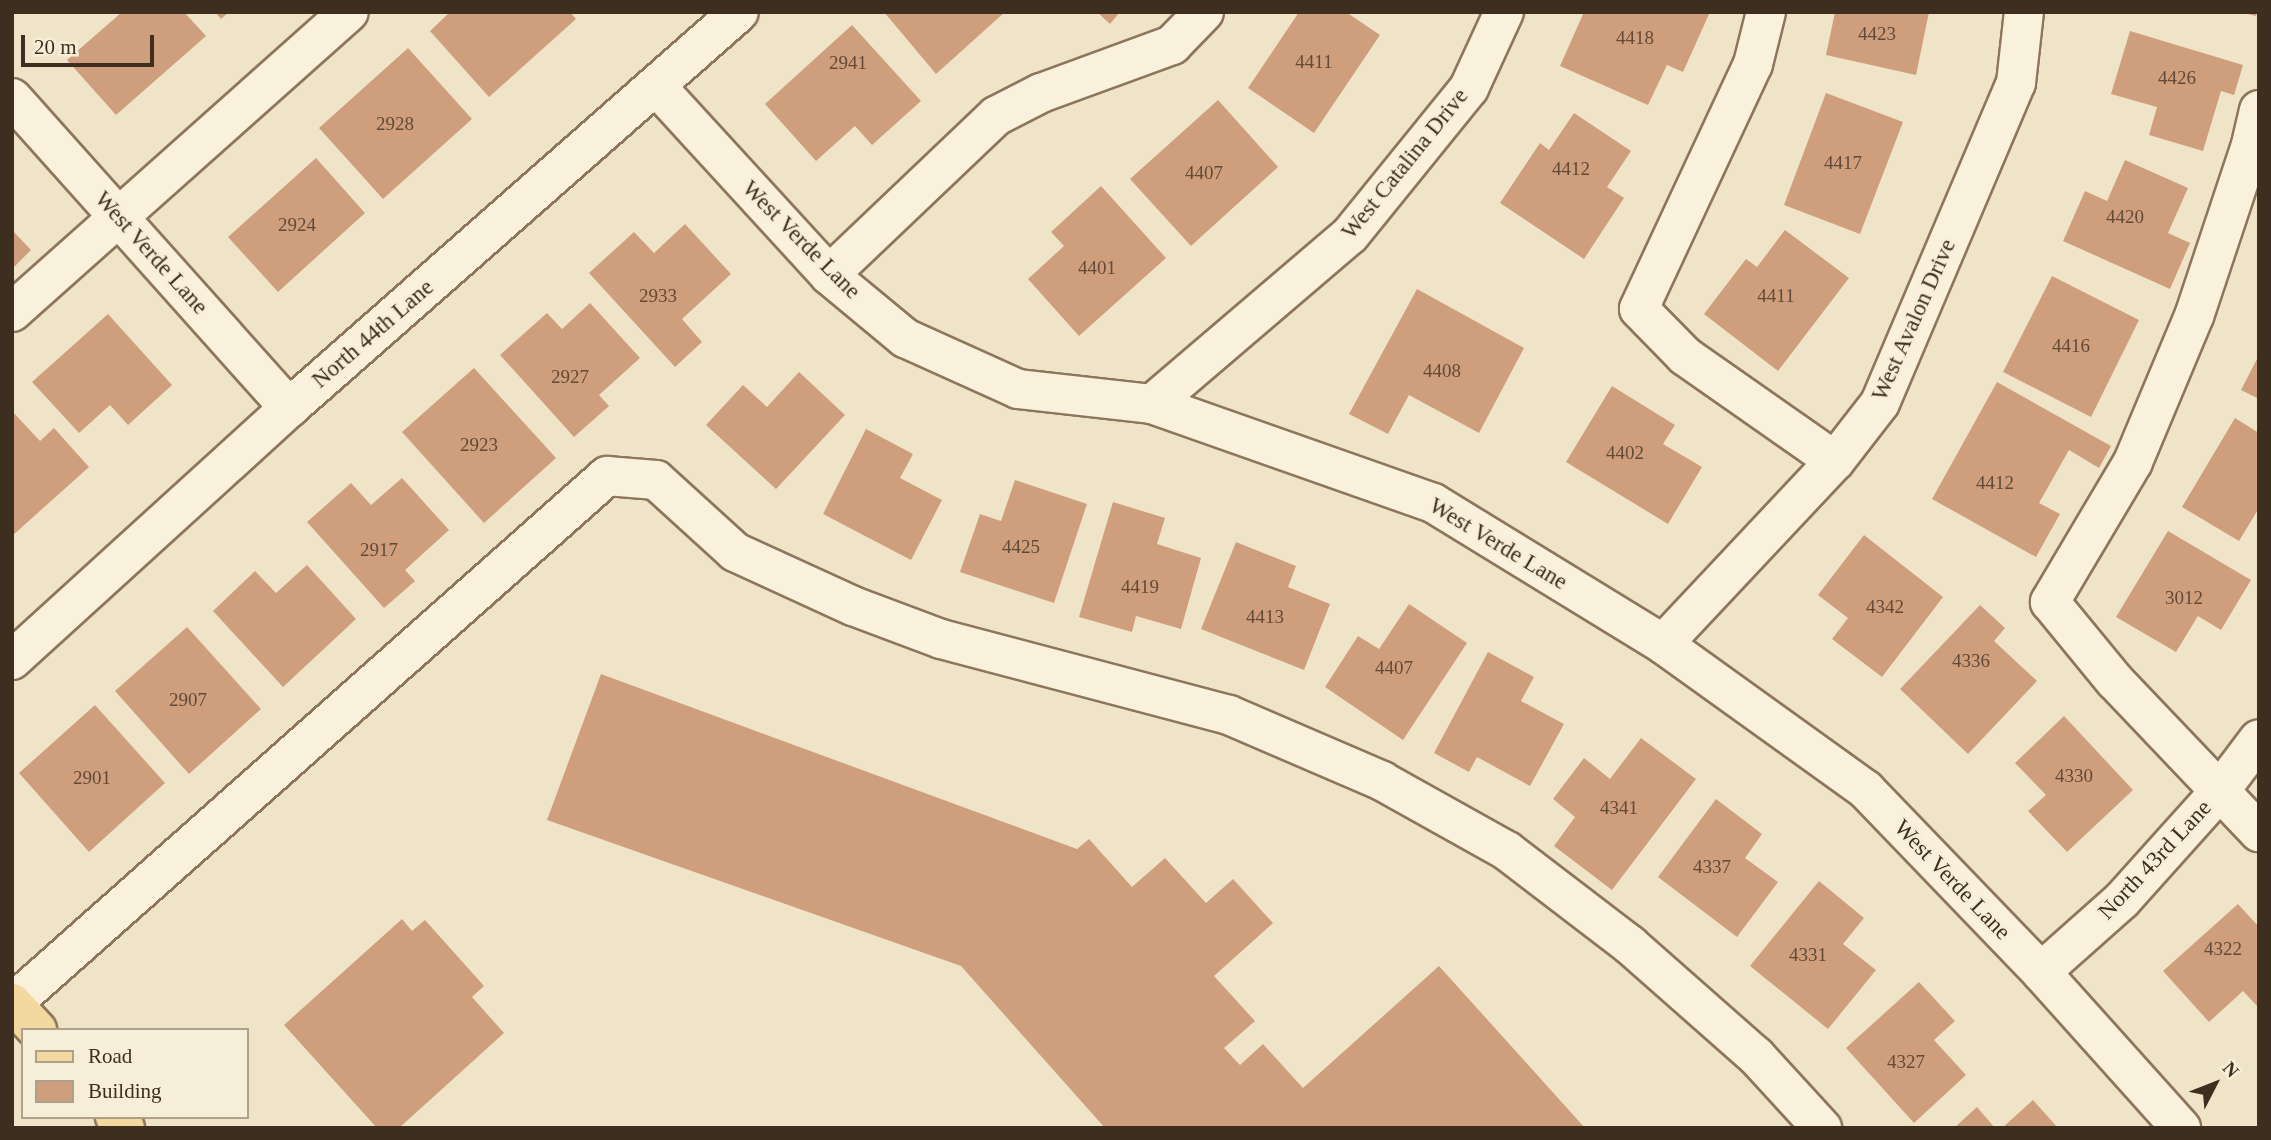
<!DOCTYPE html>
<style>
body{margin:0}
#map{position:relative;width:2271px;height:1140px;overflow:hidden;background:#f0e4c8;font-family:"Times New Roman",serif}
div>[style]{position:absolute}
[style*='--x']{left:calc(var(--x)*1px);top:calc(var(--y)*1px);width:calc(var(--w)*1px);rotate:calc(var(--a)*1deg)}
.building>*{inset:0;background:#cf9f7d}
.roads{filter:drop-shadow(2px 0 #8d765c) drop-shadow(-2px 0 #8d765c) drop-shadow(0 2px #8d765c) drop-shadow(0 -2px #8d765c)}
.minor>*{height:38px;margin:-19px;padding:0 19px;transform-origin:19px;border-radius:19px;background:#faf1dc}
.major>*{height:38px;margin:-19px;padding:0 19px;transform-origin:19px;border-radius:19px;background:#f3d9a0}
span{translate:-50% -50%;white-space:nowrap;text-align:center;line-height:1.15;-webkit-text-stroke:5px #f7eed8;paint-order:stroke}
.number-label{font-size:19px;color:#624a37}
.number-label span{-webkit-text-stroke-width:0}
.street-label{font-size:23px;color:#3d2e20}
.frame{position:absolute;inset:0;border:14px solid #3d2e20;pointer-events:none}
.legend{position:absolute;left:21px;top:1028px;width:228px;height:91px;box-sizing:border-box;background:#f7eed8;border:2px solid #ada18e;margin:0;padding:9px 12px;list-style:none;font-size:21px;color:#3d2e20}
.legend li{display:flex;align-items:center;gap:14px;height:35px}
.legend b{width:35px;border:2px solid #ada18e}
.north{position:absolute;left:2180px;top:1049px;width:70px;height:70px;-webkit-text-stroke:5px #f7eed8;paint-order:stroke;rotate:48deg;font-size:19px;font-weight:700;line-height:28px;text-align:center;color:#3d2e20}
.north::after{content:'';display:block;margin:auto;width:24px;height:32px;background:#3d2e20;clip-path:polygon(50% 0,100% 100%,50% 72%,0 100%)}
.scale{position:absolute;left:21px;top:35px;width:133px;height:32px;box-sizing:border-box;border:4px solid #3d2e20;border-top:0;padding-left:9px;font-size:21px;line-height:24px;white-space:nowrap;color:#3d2e20;-webkit-text-stroke:5px #f7eed8;paint-order:stroke}
</style>
<div id="map">
<div class="building">
<div style="clip-path:polygon(122px 12px,184px 12px,206px 36px,116px 115px,67px 60px)"></div>
<div style="clip-path:polygon(215px 12px,229px 12px,221px 19px)"></div>
<div style="clip-path:polygon(450px 12px,570px 12px,576px 19px,489px 97px,430px 31px)"></div>
<div style="clip-path:polygon(884px 12px,1005px 12px,936px 74px)"></div>
<div style="clip-path:polygon(1097px 12px,1120px 12px,1110px 24px)"></div>
<div style="clip-path:polygon(1299px 12px,1346px 12px,1380px 35px,1314px 133px,1248px 88px)"></div>
<div style="clip-path:polygon(1584px 12px,1710px 12px,1683px 72px,1667px 65px,1648px 105px,1560px 66px)"></div>
<div style="clip-path:polygon(1835px 12px,1929px 12px,1916px 75px,1826px 55px)"></div>
<div style="clip-path:polygon(2239px 12px,2257px 12px,2256px 16px)"></div>
<div style="clip-path:polygon(852px 25px,921px 101px,872px 145px,855px 126px,816px 161px,765px 104px)"></div>
<div style="clip-path:polygon(2130px 31px,2243px 65px,2234px 95px,2221px 91px,2203px 151px,2149px 135px,2157px 107px,2111px 94px)"></div>
<div style="clip-path:polygon(408px 48px,472px 119px,383px 199px,319px 128px)"></div>
<div style="clip-path:polygon(1826px 93px,1903px 122px,1860px 234px,1784px 205px)"></div>
<div style="clip-path:polygon(1218px 100px,1278px 167px,1191px 246px,1130px 179px)"></div>
<div style="clip-path:polygon(1574px 113px,1631px 151px,1607px 187px,1624px 198px,1584px 259px,1500px 203px,1540px 143px,1549px 150px)"></div>
<div style="clip-path:polygon(316px 158px,365px 213px,278px 292px,228px 237px)"></div>
<div style="clip-path:polygon(2125px 160px,2188px 188px,2168px 233px,2190px 243px,2170px 289px,2063px 241px,2085px 191px,2107px 201px)"></div>
<div style="clip-path:polygon(1101px 186px,1166px 258px,1079px 336px,1028px 279px,1064px 246px,1051px 232px)"></div>
<div style="clip-path:polygon(685px 224px,731px 274px,682px 319px,702px 342px,675px 367px,589px 273px,634px 232px,654px 253px)"></div>
<div style="clip-path:polygon(12px 230px,31px 250px,12px 269px)"></div>
<div style="clip-path:polygon(1785px 230px,1849px 278px,1778px 371px,1704px 314px,1746px 259px,1757px 267px)"></div>
<div style="clip-path:polygon(2052px 276px,2139px 320px,2091px 417px,2003px 372px)"></div>
<div style="clip-path:polygon(1417px 289px,1524px 348px,1479px 433px,1409px 395px,1388px 434px,1349px 414px)"></div>
<div style="clip-path:polygon(590px 303px,640px 358px,599px 395px,609px 406px,574px 437px,500px 355px,547px 313px,562px 329px)"></div>
<div style="clip-path:polygon(108px 314px,172px 385px,128px 425px,110px 405px,79px 433px,32px 382px)"></div>
<div style="clip-path:polygon(2259px 355px,2259px 399px,2241px 390px)"></div>
<div style="clip-path:polygon(474px 368px,556px 458px,484px 523px,402px 432px)"></div>
<div style="clip-path:polygon(799px 372px,845px 415px,776px 489px,706px 425px,743px 385px,767px 407px)"></div>
<div style="clip-path:polygon(1997px 382px,2111px 446px,2099px 468px,2069px 450px,2039px 503px,2060px 514px,2036px 557px,1932px 499px)"></div>
<div style="clip-path:polygon(1612px 386px,1675px 425px,1663px 444px,1702px 467px,1668px 524px,1566px 462px)"></div>
<div style="clip-path:polygon(12px 411px,40px 441px,54px 428px,89px 467px,12px 536px)"></div>
<div style="clip-path:polygon(2235px 418px,2259px 433px,2259px 508px,2239px 541px,2182px 507px)"></div>
<div style="clip-path:polygon(866px 429px,913px 454px,900px 478px,942px 500px,911px 560px,823px 514px)"></div>
<div style="clip-path:polygon(402px 478px,449px 530px,405px 570px,415px 581px,384px 608px,307px 522px,351px 483px,371px 505px)"></div>
<div style="clip-path:polygon(1015px 480px,1087px 504px,1054px 603px,960px 572px,980px 514px,1001px 521px)"></div>
<div style="clip-path:polygon(1113px 502px,1165px 518px,1157px 544px,1201px 558px,1181px 629px,1136px 616px,1132px 632px,1079px 617px)"></div>
<div style="clip-path:polygon(2168px 531px,2251px 580px,2221px 630px,2198px 616px,2176px 652px,2116px 617px)"></div>
<div style="clip-path:polygon(1864px 535px,1943px 597px,1882px 677px,1832px 639px,1848px 618px,1818px 595px)"></div>
<div style="clip-path:polygon(1236px 542px,1296px 566px,1288px 587px,1330px 604px,1304px 670px,1201px 629px)"></div>
<div style="clip-path:polygon(307px 565px,356px 619px,283px 687px,213px 611px,255px 571px,276px 593px)"></div>
<div style="clip-path:polygon(1409px 604px,1467px 643px,1403px 740px,1325px 687px,1358px 636px,1379px 649px)"></div>
<div style="clip-path:polygon(1980px 605px,2005px 628px,1994px 641px,2037px 681px,1968px 754px,1900px 689px)"></div>
<div style="clip-path:polygon(187px 627px,261px 709px,189px 774px,115px 691px)"></div>
<div style="clip-path:polygon(1488px 652px,1534px 677px,1521px 701px,1564px 724px,1530px 786px,1477px 757px,1469px 772px,1434px 753px)"></div>
<div style="clip-path:polygon(601px 674px,1077px 849px,1089px 839px,1132px 887px,1165px 858px,1206px 903px,1233px 879px,1273px 923px,1214px 976px,1255px 1021px,1224px 1048px,1240px 1065px,1263px 1044px,1303px 1088px,1439px 966px,1585px 1128px,1105px 1128px,961px 966px,547px 820px)"></div>
<div style="clip-path:polygon(95px 705px,165px 783px,89px 852px,19px 773px)"></div>
<div style="clip-path:polygon(2064px 716px,2133px 790px,2067px 852px,2028px 811px,2046px 795px,2015px 763px)"></div>
<div style="clip-path:polygon(1641px 738px,1696px 779px,1612px 890px,1554px 846px,1575px 817px,1553px 799px,1584px 758px,1610px 779px)"></div>
<div style="clip-path:polygon(1716px 799px,1762px 834px,1745px 858px,1778px 882px,1737px 937px,1658px 877px)"></div>
<div style="clip-path:polygon(1819px 881px,1864px 918px,1843px 944px,1876px 970px,1828px 1029px,1750px 966px)"></div>
<div style="clip-path:polygon(2238px 904px,2259px 927px,2259px 1008px,2243px 991px,2209px 1022px,2163px 971px)"></div>
<div style="clip-path:polygon(402px 919px,412px 931px,425px 920px,484px 986px,472px 997px,504px 1033px,399px 1128px,377px 1128px,284px 1025px)"></div>
<div style="clip-path:polygon(1919px 982px,1955px 1021px,1934px 1040px,1966px 1075px,1914px 1123px,1846px 1048px)"></div>
<div style="clip-path:polygon(2033px 1100px,2058px 1128px,2002px 1128px)"></div>
<div style="clip-path:polygon(1977px 1107px,1995px 1128px,1954px 1128px)"></div>
</div>
<div class="roads">
<div class="minor">
<div style="--x:1766;--y:12;--w:54;--a:104"></div>
<div style="--x:1753;--y:64;--w:270;--a:115"></div>
<div style="--x:1639;--y:309;--w:66;--a:45.6"></div>
<div style="--x:1685;--y:356;--w:183;--a:35"></div>
<div style="--x:656;--y:86;--w:256;--a:47.5"></div>
<div style="--x:829;--y:275;--w:99;--a:39.7"></div>
<div style="--x:905;--y:338;--w:124;--a:24.3"></div>
<div style="--x:1018;--y:389;--w:135;--a:6.4"></div>
<div style="--x:1152;--y:404;--w:298;--a:19.4"></div>
<div style="--x:1433;--y:503;--w:270;--a:31.5"></div>
<div style="--x:1663;--y:644;--w:250;--a:35.7"></div>
<div style="--x:1866;--y:790;--w:252;--a:46.1"></div>
<div style="--x:2041;--y:972;--w:210;--a:48.1"></div>
<div style="--x:12;--y:98;--w:416;--a:48.2"></div>
<div style="--x:2259;--y:110;--w:39;--a:103"></div>
<div style="--x:2250;--y:148;--w:177;--a:108.4"></div>
<div style="--x:2194;--y:316;--w:158;--a:112.7"></div>
<div style="--x:2133;--y:462;--w:163;--a:120.7"></div>
<div style="--x:2050;--y:602;--w:102;--a:50.6"></div>
<div style="--x:2115;--y:681;--w:209;--a:46.4"></div>
<div style="--x:829;--y:275;--w:231;--a:-43.6"></div>
<div style="--x:996;--y:116;--w:51;--a:-27.1"></div>
<div style="--x:1041;--y:93;--w:140;--a:-20.1"></div>
<div style="--x:1172;--y:45;--w:46;--a:-45.9"></div>
<div style="--x:12;--y:312;--w:451;--a:-41.7"></div>
<div style="--x:1152;--y:404;--w:260;--a:-40.5"></div>
<div style="--x:1350;--y:235;--w:189;--a:-51"></div>
<div style="--x:1469;--y:88;--w:84;--a:-65.3"></div>
<div style="--x:1663;--y:644;--w:251;--a:-46.8"></div>
<div style="--x:1835;--y:461;--w:73;--a:-52.2"></div>
<div style="--x:1880;--y:403;--w:348;--a:-67"></div>
<div style="--x:2016;--y:83;--w:71;--a:-83.6"></div>
<div style="--x:12;--y:660;--w:374;--a:-42.3"></div>
<div style="--x:289;--y:408;--w:599;--a:-41.35"></div>
<div style="--x:2041;--y:972;--w:108;--a:-41.6"></div>
<div style="--x:2122;--y:900;--w:145;--a:-48.1"></div>
<div style="--x:2219;--y:792;--w:66;--a:-53"></div>
<div style="--x:13;--y:1003;--w:794;--a:-41.58"></div>
<div style="--x:607;--y:476;--w:49;--a:4.7"></div>
<div style="--x:656;--y:480;--w:107;--a:42.3"></div>
<div style="--x:735;--y:552;--w:130;--a:24.6"></div>
<div style="--x:853;--y:606;--w:94;--a:20.6"></div>
<div style="--x:941;--y:639;--w:298;--a:14.8"></div>
<div style="--x:1229;--y:715;--w:167;--a:23.3"></div>
<div style="--x:1382;--y:781;--w:143;--a:29.2"></div>
<div style="--x:1507;--y:851;--w:155;--a:37.4"></div>
<div style="--x:1630;--y:945;--w:168;--a:41.4"></div>
<div style="--x:1756;--y:1056;--w:98;--a:47.5"></div>
</div>
<div class="major">
<div style="--x:12;--y:1003;--w:37;--a:47"></div>
<div style="--x:115;--y:1117;--w:15;--a:48"></div>
</div>
</div>
<div class="number-label">
<span style="left:1877px;top:34px">4423</span>
<span style="left:1635px;top:38px">4418</span>
<span style="left:1314px;top:62px">4411</span>
<span style="left:848px;top:63px">2941</span>
<span style="left:2177px;top:78px">4426</span>
<span style="left:395px;top:124px">2928</span>
<span style="left:1843px;top:163px">4417</span>
<span style="left:1571px;top:169px">4412</span>
<span style="left:1204px;top:173px">4407</span>
<span style="left:2125px;top:217px">4420</span>
<span style="left:297px;top:225px">2924</span>
<span style="left:1097px;top:268px">4401</span>
<span style="left:658px;top:296px">2933</span>
<span style="left:1776px;top:296px">4411</span>
<span style="left:2071px;top:346px">4416</span>
<span style="left:1442px;top:371px">4408</span>
<span style="left:570px;top:377px">2927</span>
<span style="left:479px;top:445px">2923</span>
<span style="left:1625px;top:453px">4402</span>
<span style="left:1995px;top:483px">4412</span>
<span style="left:1021px;top:547px">4425</span>
<span style="left:379px;top:550px">2917</span>
<span style="left:1140px;top:587px">4419</span>
<span style="left:2184px;top:598px">3012</span>
<span style="left:1885px;top:607px">4342</span>
<span style="left:1265px;top:617px">4413</span>
<span style="left:1971px;top:661px">4336</span>
<span style="left:1394px;top:668px">4407</span>
<span style="left:188px;top:700px">2907</span>
<span style="left:2074px;top:776px">4330</span>
<span style="left:92px;top:778px">2901</span>
<span style="left:1619px;top:808px">4341</span>
<span style="left:1712px;top:867px">4337</span>
<span style="left:2223px;top:949px">4322</span>
<span style="left:1808px;top:955px">4331</span>
<span style="left:1906px;top:1062px">4327</span>
</div>
<div class="street-label">
<span style="left:1405px;top:164px;rotate:-51deg">West Catalina Drive</span>
<span style="left:801px;top:240px;rotate:45deg">West Verde Lane</span>
<span style="left:151px;top:253px;rotate:48deg">West Verde Lane</span>
<span style="left:1914px;top:320px;rotate:-66deg">West Avalon Drive</span>
<span style="left:373px;top:334px;rotate:-41deg">North 44th Lane</span>
<span style="left:1498px;top:544px;rotate:31deg">West Verde Lane</span>
<span style="left:2155px;top:860px;rotate:-47deg">North 43rd Lane</span>
<span style="left:1952px;top:880px;rotate:46deg">West Verde Lane</span>
</div>
<div class="frame"></div>
<ul class="legend">
<li><b style="height:9px;background:#f3d9a0"></b>Road</li>
<li><b style="height:19px;background:#cf9f7d"></b>Building</li>
</ul>
<div class="north">N</div>
<div class="scale">20 m</div>
</div>
